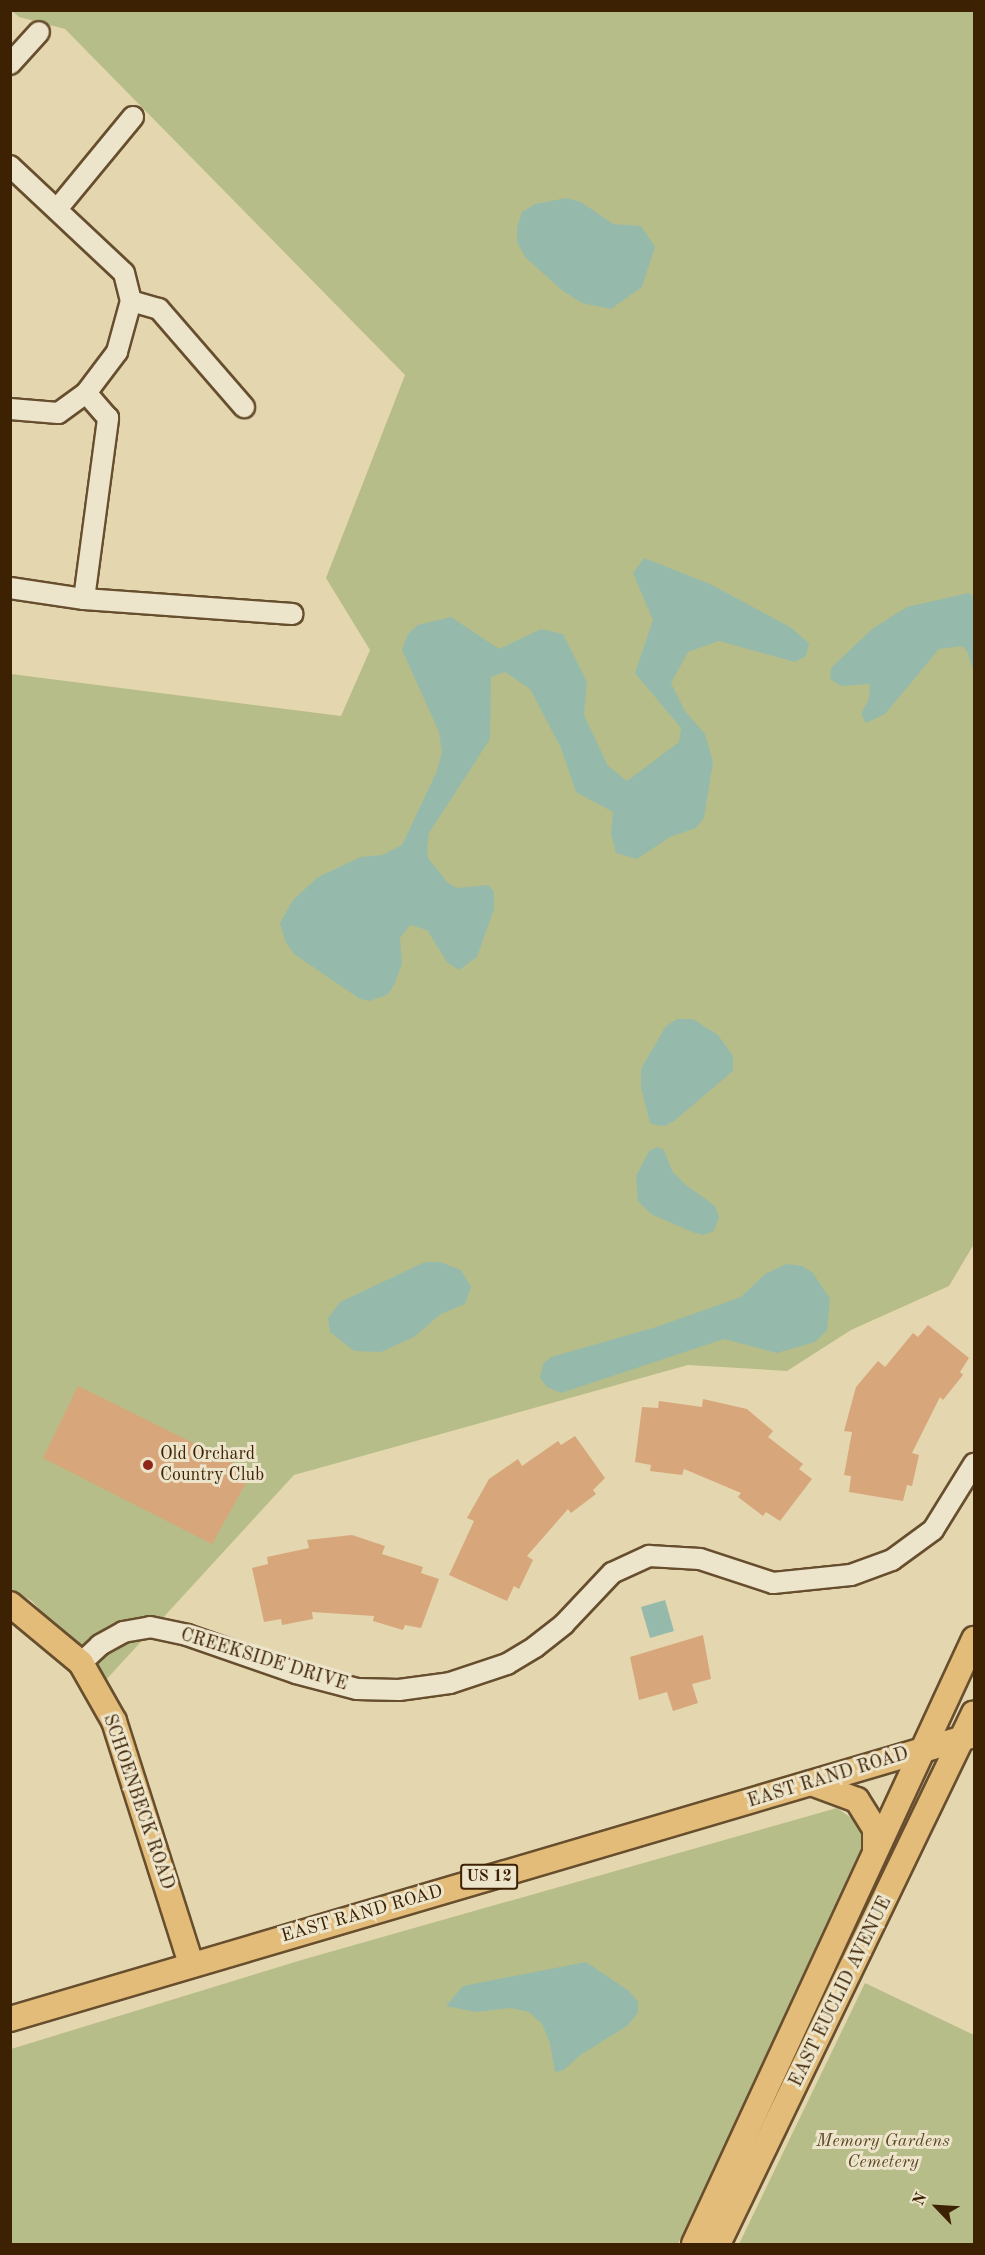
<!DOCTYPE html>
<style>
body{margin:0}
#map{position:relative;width:985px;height:2255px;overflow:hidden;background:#e4d7af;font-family:"Old Standard TT",serif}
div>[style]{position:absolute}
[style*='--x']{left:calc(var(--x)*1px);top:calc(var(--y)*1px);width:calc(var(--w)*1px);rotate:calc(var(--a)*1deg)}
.green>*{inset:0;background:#b7bd88}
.water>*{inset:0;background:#95baab}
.building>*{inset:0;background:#d7a67b}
.roads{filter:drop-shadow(2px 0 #674e2e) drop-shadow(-2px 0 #674e2e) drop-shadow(0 2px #674e2e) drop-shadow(0 -2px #674e2e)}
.minor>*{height:20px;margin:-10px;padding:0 10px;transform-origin:10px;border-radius:10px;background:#ede5cb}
.major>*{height:24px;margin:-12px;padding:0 12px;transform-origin:12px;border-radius:12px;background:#e2bc78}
.dots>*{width:16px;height:16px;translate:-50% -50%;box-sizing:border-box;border:3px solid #ede5cb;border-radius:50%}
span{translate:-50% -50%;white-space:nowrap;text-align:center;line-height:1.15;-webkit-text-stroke:6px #ede5cb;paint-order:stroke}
.shield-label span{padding:2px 4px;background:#ede5cb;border:2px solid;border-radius:4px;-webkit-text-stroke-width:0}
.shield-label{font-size:16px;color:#3d2103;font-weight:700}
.poi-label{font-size:18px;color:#3d2103}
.left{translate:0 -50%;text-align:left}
.street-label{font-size:18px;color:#3d2103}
.park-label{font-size:18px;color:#5c4824;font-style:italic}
.frame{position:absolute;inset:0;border:12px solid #3d2103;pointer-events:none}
.north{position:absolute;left:907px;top:2177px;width:60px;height:60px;-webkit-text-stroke:4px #ede5cb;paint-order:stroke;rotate:295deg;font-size:16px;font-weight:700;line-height:24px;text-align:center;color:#3d2103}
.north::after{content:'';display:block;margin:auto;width:21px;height:27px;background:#3d2103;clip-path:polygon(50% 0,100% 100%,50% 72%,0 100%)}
</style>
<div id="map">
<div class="green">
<div style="clip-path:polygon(12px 11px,974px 11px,974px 1244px,949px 1286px,851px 1330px,787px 1371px,688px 1365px,294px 1475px,104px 1682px,32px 1601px,11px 1589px,11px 674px,341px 716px,370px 650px,326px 578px,405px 375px,65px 29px,19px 17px)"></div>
<div style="clip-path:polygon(837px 1808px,857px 1822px,865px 1840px,678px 2244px,11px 2244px,11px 2049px,305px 1959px)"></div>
<div style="clip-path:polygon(865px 1983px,974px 2035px,974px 2244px,739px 2244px)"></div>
</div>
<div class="water">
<div style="clip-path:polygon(566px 198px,581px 202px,613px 224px,641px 226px,655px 247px,642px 287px,611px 309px,582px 303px,563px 291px,525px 257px,517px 242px,517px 228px,522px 212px,535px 204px)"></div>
<div style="clip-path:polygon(644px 558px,710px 584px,790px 627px,809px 643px,806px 656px,795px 662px,719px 641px,688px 652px,671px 683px,685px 711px,705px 734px,713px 762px,704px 818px,696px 828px,670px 837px,637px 859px,616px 853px,611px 834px,613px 812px,576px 792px,561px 748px,530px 689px,505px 672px,491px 677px,490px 739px,429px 833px,427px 849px,428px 858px,448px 883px,457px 888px,488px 885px,494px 892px,494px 909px,477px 957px,459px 970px,447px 962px,427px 930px,410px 925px,400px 938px,402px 964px,394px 985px,387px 995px,369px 1001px,360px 999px,294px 954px,285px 941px,280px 923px,293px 900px,318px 877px,361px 857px,382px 855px,402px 845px,437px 771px,442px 752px,439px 732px,402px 650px,408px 634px,418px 625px,451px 617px,499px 649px,541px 629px,563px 634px,587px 682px,584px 715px,608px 766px,627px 781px,679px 742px,681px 728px,635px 673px,653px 620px,633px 573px)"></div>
<div style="clip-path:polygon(968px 593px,974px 596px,974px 673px,967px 651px,962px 646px,939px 649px,885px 714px,866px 723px,861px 714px,869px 699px,870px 684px,841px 686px,830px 679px,831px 668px,872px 629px,907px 607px)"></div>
<div style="clip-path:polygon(677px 1019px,693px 1019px,718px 1035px,733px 1056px,733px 1071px,674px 1121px,665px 1126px,655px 1125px,650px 1123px,641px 1087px,641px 1069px,666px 1026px)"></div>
<div style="clip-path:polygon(657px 1147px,664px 1150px,672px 1171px,686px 1185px,715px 1206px,719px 1217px,714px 1231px,703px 1235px,692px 1232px,651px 1214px,638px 1201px,636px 1176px,649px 1151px)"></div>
<div style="clip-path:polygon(425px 1262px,440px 1262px,461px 1270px,471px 1287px,465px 1304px,441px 1314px,414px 1337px,381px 1352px,354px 1351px,330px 1332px,328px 1318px,340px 1302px)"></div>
<div style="clip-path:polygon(786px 1264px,802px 1266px,813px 1273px,830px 1299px,827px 1330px,815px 1342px,777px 1353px,724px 1339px,561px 1393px,547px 1387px,540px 1378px,543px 1364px,551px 1357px,656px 1327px,741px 1297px,765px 1274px)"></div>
<div style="clip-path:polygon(665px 1600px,674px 1631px,650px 1638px,641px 1607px)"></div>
<div style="clip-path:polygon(586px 1962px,629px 1991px,638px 2002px,638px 2013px,627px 2026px,579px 2056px,564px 2070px,555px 2072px,550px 2043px,542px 2024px,529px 2012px,511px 2008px,475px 2012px,446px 2006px,463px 1986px)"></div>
</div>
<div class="building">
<div style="clip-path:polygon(928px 1325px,969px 1358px,960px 1372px,963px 1375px,943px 1400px,940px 1397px,912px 1453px,919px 1455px,912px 1486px,907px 1485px,903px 1501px,849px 1492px,851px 1476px,844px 1475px,852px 1432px,844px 1431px,856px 1387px,878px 1361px,885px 1367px,913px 1333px,918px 1337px)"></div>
<div style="clip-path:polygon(78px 1386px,252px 1472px,212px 1544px,43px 1458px)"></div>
<div style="clip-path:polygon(703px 1399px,747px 1409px,773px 1431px,768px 1437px,803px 1464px,799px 1469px,812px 1479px,780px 1521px,766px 1512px,763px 1516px,738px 1497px,741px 1493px,684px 1469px,682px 1475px,650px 1471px,651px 1465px,635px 1462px,642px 1407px,658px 1408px,659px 1401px,702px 1407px)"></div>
<div style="clip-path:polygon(575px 1436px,605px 1478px,593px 1490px,596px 1494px,571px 1513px,568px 1509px,527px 1556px,533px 1560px,519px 1589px,514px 1586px,507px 1601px,449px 1575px,474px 1521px,467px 1518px,489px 1479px,518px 1459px,522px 1466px,558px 1441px,561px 1445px)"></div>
<div style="clip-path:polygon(352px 1535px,385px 1546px,382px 1554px,423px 1567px,421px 1573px,439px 1579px,421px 1628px,405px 1625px,403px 1630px,373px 1621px,374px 1616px,312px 1612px,313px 1619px,282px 1625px,281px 1619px,264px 1622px,252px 1568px,268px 1564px,267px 1557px,309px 1548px,307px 1540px)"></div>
<div style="clip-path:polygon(703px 1635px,711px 1679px,692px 1684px,698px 1703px,673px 1711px,667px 1692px,639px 1700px,630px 1657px)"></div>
</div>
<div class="roads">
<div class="minor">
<div style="--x:10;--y:64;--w:43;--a:-47.8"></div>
<div style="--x:10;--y:166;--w:156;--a:43.2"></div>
<div style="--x:124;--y:273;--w:29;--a:76"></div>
<div style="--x:131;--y:301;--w:53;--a:105.4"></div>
<div style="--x:117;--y:352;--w:51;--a:127.1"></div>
<div style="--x:86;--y:393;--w:34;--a:144"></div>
<div style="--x:58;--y:413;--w:48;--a:-175.2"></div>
<div style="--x:58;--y:208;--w:118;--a:-50.5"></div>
<div style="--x:131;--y:301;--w:29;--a:16"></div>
<div style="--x:159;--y:309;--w:130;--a:49.1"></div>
<div style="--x:10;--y:588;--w:75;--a:8.5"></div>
<div style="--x:84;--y:599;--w:209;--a:4.1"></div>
<div style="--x:84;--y:599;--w:183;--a:-82.4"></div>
<div style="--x:108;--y:418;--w:33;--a:-131"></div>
<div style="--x:81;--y:1663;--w:26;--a:-43"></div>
<div style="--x:100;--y:1645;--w:26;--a:-29"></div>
<div style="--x:123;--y:1632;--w:27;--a:-10"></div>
<div style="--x:150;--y:1627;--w:38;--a:12"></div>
<div style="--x:187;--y:1635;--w:115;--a:19.2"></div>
<div style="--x:296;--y:1673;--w:63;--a:14.7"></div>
<div style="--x:357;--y:1689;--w:42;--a:1.4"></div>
<div style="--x:399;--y:1690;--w:51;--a:-7.8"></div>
<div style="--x:450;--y:1683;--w:60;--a:-18.4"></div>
<div style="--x:507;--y:1664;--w:33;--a:-31"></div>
<div style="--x:535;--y:1647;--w:37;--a:-38"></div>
<div style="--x:564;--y:1624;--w:70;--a:-46.7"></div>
<div style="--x:612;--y:1573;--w:41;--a:-24.7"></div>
<div style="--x:649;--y:1556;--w:51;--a:3.4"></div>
<div style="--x:700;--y:1559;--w:77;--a:18.2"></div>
<div style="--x:773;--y:1583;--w:78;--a:-5.9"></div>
<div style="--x:851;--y:1575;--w:44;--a:-20.1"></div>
<div style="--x:892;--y:1560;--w:51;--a:-36.2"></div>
<div style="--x:933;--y:1530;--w:78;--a:-58.2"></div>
</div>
<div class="major">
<div style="--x:10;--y:1604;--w:92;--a:39.7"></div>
<div style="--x:81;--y:1663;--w:67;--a:60.4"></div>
<div style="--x:114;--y:1721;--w:255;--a:72.4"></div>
<div style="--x:811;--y:1783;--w:49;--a:20.3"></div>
<div style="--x:857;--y:1800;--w:34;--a:58"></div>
<div style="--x:875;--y:1829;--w:21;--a:90"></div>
<div style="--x:10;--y:2019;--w:1005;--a:-16.42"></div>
<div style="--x:694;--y:2244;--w:667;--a:-65.16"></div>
<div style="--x:718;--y:2244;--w:589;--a:-64.26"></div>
</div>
</div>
<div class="dots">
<div style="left:148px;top:1465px;background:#8f2418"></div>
</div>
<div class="shield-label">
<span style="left:489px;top:1877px">US 12</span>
</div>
<div class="poi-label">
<span class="left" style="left:160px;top:1465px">Old Orchard<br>Country Club</span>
</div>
<div class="street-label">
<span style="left:264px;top:1660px;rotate:17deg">CREEKSIDE DRIVE</span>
<span style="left:828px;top:1778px;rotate:-17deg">EAST RAND ROAD</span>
<span style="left:138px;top:1802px;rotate:71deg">SCHOENBECK ROAD</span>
<span style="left:362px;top:1914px;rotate:-16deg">EAST RAND ROAD</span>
<span style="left:841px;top:1992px;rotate:-64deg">EAST EUCLID AVENUE</span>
</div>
<div class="park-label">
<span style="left:883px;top:2152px">Memory Gardens<br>Cemetery</span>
</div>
<div class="frame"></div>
<div class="north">N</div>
</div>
